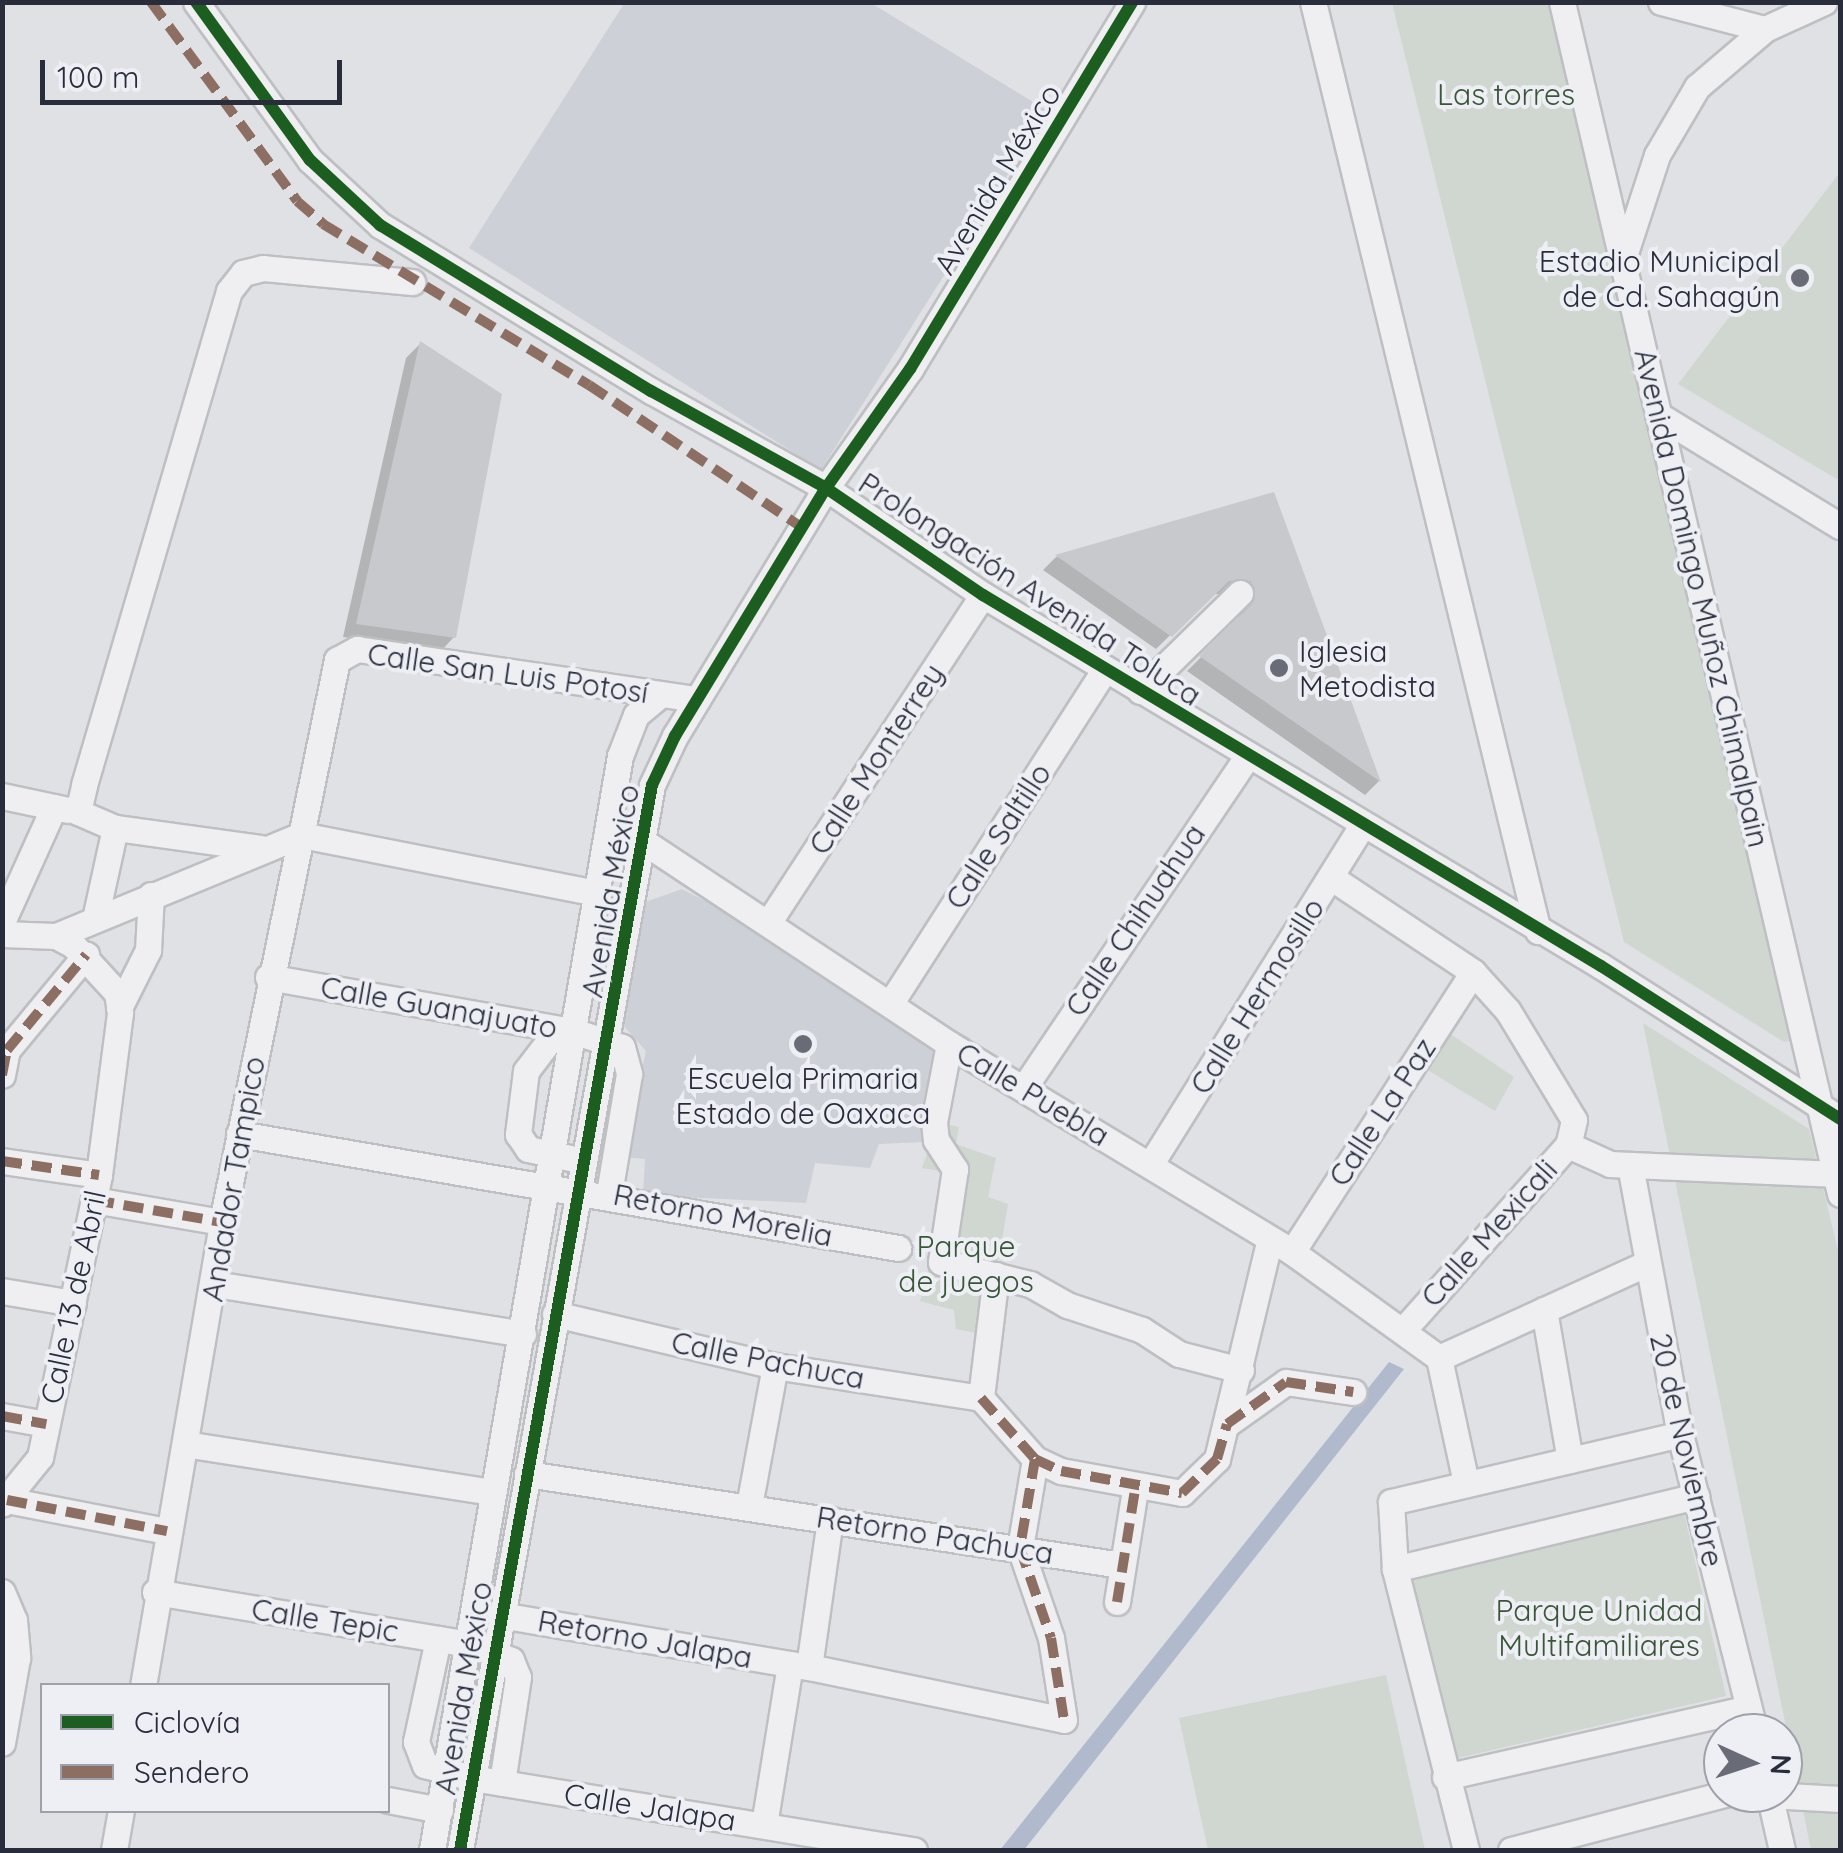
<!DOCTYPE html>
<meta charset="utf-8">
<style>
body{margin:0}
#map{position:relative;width:1843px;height:1853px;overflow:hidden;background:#e0e1e4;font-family:Quicksand,sans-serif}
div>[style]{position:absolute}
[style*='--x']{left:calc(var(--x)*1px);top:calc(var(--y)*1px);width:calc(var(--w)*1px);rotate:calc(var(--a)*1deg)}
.built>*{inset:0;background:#ced0d7}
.green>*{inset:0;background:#d0d7d0}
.water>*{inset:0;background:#b0bacc}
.shadow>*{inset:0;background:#0003}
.building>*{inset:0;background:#c8c9cc}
.roads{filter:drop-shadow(2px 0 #bebfc2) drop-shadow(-2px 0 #bebfc2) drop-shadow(0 2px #bebfc2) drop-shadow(0 -2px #bebfc2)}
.minor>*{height:25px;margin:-12.5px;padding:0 12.5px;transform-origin:12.5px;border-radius:12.5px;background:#efeff1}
.quiet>*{height:10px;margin-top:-5px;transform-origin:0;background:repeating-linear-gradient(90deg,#8d6e63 0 20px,transparent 0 30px)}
.cycleway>*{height:12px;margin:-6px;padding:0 6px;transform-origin:6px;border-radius:6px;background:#1b5e20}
.dots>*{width:28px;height:28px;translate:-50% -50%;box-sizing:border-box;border:5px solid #edeff4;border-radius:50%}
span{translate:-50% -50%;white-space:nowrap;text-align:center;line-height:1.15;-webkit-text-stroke:8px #edeff4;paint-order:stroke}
.park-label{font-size:30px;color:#3a5538}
.street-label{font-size:30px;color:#292d3b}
.poi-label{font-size:30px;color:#292d3b}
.right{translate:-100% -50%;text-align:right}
.left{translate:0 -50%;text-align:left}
.frame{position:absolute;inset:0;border:5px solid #292d3b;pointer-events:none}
.legend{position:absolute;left:40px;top:1683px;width:350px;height:130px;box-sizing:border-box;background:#edeff4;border:2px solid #9fa1aa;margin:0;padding:12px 18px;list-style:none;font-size:30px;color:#292d3b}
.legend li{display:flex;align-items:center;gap:20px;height:50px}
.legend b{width:50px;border:2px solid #9fa1aa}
.north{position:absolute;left:1703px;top:1713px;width:100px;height:100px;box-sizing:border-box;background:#edeff4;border:2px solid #9fa1aa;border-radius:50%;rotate:93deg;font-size:28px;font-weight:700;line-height:40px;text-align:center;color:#292d3b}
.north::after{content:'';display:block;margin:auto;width:35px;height:45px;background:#696c76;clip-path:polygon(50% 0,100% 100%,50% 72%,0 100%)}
.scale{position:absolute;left:40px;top:60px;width:302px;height:45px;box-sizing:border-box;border:5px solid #292d3b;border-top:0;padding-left:12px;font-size:30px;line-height:35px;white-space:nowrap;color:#292d3b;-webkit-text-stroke:8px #edeff4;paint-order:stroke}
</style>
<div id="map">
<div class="built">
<div style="clip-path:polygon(625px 2px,871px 3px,1048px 111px,821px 470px,469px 248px)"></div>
<div style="clip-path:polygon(682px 889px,970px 1038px,924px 1142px,879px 1144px,870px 1168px,815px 1163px,806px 1203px,643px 1195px,645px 1159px,622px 1157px,646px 1051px,622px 1024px,645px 902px)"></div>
</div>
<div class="green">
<div style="clip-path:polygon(1392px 3px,1577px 3px,1653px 396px,1802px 1039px,1784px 1042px,1624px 942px)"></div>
<div style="clip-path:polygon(1840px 172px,1840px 481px,1678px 384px)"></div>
<div style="clip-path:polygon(1643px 1023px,1809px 1129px,1840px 1259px,1840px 1850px,1811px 1850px)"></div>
<div style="clip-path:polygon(1449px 1033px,1514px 1077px,1495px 1111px,1424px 1068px)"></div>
<div style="clip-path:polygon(938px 1122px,959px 1127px,956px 1144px,996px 1158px,988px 1197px,1008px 1204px,986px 1335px,956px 1329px,954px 1310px,920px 1301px,953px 1173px,922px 1168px)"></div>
<div style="clip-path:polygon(1683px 1509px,1726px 1696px,1449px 1760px,1406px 1574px)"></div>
<div style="clip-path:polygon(1386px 1675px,1425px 1850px,1208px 1850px,1179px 1718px)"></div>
</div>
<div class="water">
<div style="clip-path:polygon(1389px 1362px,1404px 1369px,1024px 1850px,1000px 1850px)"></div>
</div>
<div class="shadow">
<div style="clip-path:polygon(420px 344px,454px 637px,440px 652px,343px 637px,406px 358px)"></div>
<div style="clip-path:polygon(1272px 495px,1379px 781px,1365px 795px,1187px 671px,1239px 620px,1237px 594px,1212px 594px,1156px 649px,1043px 570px,1056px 557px)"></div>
</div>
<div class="building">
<div style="clip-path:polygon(420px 341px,502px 394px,456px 638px,356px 624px)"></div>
<div style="clip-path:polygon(1274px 492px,1381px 782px,1199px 656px,1252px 604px,1251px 581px,1229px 581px,1172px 637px,1055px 555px)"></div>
</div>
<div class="roads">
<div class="minor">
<div style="--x:196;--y:2;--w:195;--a:54.2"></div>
<div style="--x:310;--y:160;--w:96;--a:42.9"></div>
<div style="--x:380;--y:225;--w:318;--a:31.5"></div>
<div style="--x:651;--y:391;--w:200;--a:29"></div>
<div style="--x:826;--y:488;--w:190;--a:34.3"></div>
<div style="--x:983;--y:595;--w:721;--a:30.98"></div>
<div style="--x:1601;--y:966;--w:284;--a:32.6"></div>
<div style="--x:1313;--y:2;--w:956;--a:76.39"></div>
<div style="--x:1562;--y:2;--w:1224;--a:76.87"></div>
<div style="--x:1661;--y:2;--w:107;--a:14.6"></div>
<div style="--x:1625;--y:253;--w:103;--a:-71.9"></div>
<div style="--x:1657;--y:155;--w:79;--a:-59.5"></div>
<div style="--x:1697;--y:87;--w:89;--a:-40.5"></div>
<div style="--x:1765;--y:29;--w:65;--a:-24.6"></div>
<div style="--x:1658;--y:415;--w:213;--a:31.4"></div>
<div style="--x:1140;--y:691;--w:140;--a:-44.4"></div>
<div style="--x:2;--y:796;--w:67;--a:12"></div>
<div style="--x:638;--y:838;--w:373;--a:33.5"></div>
<div style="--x:949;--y:1044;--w:401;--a:31.2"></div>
<div style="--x:1292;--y:1252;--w:181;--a:35.8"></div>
<div style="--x:1439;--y:1358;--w:128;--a:77.8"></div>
<div style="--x:260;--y:848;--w:146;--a:-172.1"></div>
<div style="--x:115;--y:828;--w:40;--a:-156.6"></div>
<div style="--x:78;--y:812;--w:28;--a:-77"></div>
<div style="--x:84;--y:785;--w:515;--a:-73.64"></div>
<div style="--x:229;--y:291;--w:23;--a:-52"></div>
<div style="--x:243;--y:273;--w:21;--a:-14"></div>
<div style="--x:263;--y:268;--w:150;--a:5.4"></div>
<div style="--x:1332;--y:878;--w:169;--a:33.7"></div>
<div style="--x:1473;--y:972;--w:52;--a:48.1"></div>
<div style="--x:1508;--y:1011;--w:127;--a:58.8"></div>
<div style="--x:1574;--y:1120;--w:26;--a:103"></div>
<div style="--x:1568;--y:1145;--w:249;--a:131.7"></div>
<div style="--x:95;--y:919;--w:93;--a:-77.6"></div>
<div style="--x:2;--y:922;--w:126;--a:-65.7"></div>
<div style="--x:768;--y:923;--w:392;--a:-56.8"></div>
<div style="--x:2;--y:934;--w:54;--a:2.1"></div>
<div style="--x:56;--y:936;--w:19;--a:28"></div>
<div style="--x:73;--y:945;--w:65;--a:47.5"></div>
<div style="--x:117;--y:993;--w:20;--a:81"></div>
<div style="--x:120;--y:1013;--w:163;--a:97.4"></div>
<div style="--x:99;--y:1175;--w:288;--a:101.8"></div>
<div style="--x:40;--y:1457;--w:60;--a:129"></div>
<div style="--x:56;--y:936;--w:265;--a:-22.4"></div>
<div style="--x:301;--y:835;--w:303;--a:11.1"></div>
<div style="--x:268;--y:977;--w:313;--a:10.1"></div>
<div style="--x:576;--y:1032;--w:48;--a:18.1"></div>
<div style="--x:622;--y:1047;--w:28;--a:75"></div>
<div style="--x:629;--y:1074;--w:122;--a:99.5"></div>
<div style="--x:890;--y:1004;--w:398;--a:-57.3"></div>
<div style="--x:119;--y:1008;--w:65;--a:-63.4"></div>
<div style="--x:148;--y:950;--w:55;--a:-86.9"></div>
<div style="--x:558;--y:1029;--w:53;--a:127.3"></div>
<div style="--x:526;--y:1071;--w:64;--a:97.2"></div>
<div style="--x:518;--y:1134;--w:18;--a:56"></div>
<div style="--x:528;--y:1149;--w:43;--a:12.1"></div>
<div style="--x:949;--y:1044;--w:79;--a:100.9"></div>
<div style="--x:934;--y:1122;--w:18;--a:84"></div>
<div style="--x:936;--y:1140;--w:35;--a:57"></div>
<div style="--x:955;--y:1169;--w:94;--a:98.6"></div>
<div style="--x:941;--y:1262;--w:92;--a:13.9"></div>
<div style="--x:1030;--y:1284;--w:43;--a:29.6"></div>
<div style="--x:1067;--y:1305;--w:79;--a:18.4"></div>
<div style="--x:1142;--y:1330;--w:44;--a:33"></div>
<div style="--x:1179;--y:1354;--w:64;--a:14.5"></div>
<div style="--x:2;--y:1075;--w:25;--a:-79"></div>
<div style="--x:7;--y:1050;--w:124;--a:-50.3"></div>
<div style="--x:1025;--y:1086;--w:398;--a:-56"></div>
<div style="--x:239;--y:1134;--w:669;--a:9.81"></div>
<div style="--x:1568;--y:1145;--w:46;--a:24.3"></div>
<div style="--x:1610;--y:1164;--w:226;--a:2.5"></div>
<div style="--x:2;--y:1161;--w:98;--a:8.2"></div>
<div style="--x:1150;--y:1165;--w:398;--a:-58"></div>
<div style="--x:1630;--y:1165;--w:274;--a:79.5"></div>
<div style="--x:1680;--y:1434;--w:308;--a:75.9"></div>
<div style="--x:94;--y:1200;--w:130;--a:9.8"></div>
<div style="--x:1292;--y:1252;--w:333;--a:-57.1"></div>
<div style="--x:996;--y:1275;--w:124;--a:97"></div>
<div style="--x:981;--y:1398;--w:81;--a:48.5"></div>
<div style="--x:1035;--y:1459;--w:29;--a:25"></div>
<div style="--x:1061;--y:1471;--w:123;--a:10.3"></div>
<div style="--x:1182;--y:1493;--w:49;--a:-44.2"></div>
<div style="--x:1217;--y:1459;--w:226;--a:-76.5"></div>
<div style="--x:215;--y:1284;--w:312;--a:9.2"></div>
<div style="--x:2;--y:1291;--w:72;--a:9.6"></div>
<div style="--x:1544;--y:1310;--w:152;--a:80.2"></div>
<div style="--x:555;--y:1314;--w:226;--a:13.3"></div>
<div style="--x:775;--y:1366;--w:208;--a:8.8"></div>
<div style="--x:1439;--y:1358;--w:226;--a:-24.5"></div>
<div style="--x:2;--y:1416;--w:45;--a:10.3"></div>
<div style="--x:1227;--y:1424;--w:72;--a:-35.4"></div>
<div style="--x:1286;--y:1382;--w:68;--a:8.5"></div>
<div style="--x:185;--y:1444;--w:312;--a:8.9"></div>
<div style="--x:527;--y:1474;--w:601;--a:8.71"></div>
<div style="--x:7;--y:1500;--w:163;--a:11"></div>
<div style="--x:749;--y:1506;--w:142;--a:-79.5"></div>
<div style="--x:1395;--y:1569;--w:67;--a:-93.4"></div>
<div style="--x:1391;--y:1502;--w:297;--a:-13.2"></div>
<div style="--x:2;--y:1592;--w:30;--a:67"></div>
<div style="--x:14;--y:1620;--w:38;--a:85"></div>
<div style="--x:17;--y:1658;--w:86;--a:100"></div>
<div style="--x:155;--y:1592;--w:319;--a:9.4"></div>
<div style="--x:470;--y:1644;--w:44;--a:21.3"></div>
<div style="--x:511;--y:1660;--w:18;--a:68"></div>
<div style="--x:518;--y:1677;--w:107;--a:98.6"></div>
<div style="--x:1117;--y:1602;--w:114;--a:-80.9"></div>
<div style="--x:500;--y:1615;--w:313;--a:9.6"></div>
<div style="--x:809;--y:1667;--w:260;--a:11.7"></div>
<div style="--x:1064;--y:1720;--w:83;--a:-99"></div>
<div style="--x:1051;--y:1638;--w:95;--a:-109"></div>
<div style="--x:1020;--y:1548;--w:90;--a:-80.4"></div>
<div style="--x:438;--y:1639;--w:105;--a:102.1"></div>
<div style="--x:416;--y:1742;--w:25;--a:69"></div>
<div style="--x:425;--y:1765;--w:49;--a:15.5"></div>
<div style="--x:472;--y:1778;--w:448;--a:9.3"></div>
<div style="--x:809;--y:1667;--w:149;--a:-81.9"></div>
<div style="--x:143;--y:1686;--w:471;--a:-80.3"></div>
<div style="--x:222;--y:1222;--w:574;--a:-78.44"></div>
<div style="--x:337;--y:660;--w:23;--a:-29"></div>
<div style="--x:357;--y:649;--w:344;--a:8.4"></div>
<div style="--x:1445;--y:1777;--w:311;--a:-12.8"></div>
<div style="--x:1769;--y:1793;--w:58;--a:77.2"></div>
<div style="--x:1770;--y:1795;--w:70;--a:3.3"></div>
<div style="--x:388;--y:1800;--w:53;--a:10.9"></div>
<div style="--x:764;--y:1825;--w:163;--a:-80.8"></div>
<div style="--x:114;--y:1850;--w:41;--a:-80.1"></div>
<div style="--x:432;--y:1850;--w:1110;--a:-80.25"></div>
<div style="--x:620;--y:756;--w:44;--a:-68.7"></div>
<div style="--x:636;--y:715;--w:31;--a:-40"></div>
<div style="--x:460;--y:1850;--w:1082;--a:-79.78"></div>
<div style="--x:652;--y:785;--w:54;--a:-64.9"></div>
<div style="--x:675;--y:736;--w:290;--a:-58.7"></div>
<div style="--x:826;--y:488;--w:146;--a:-54.8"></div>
<div style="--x:910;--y:369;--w:429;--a:-58.8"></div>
<div style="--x:1466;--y:1850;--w:290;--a:-104.2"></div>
<div style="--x:1395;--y:1569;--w:310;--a:-13.6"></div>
<div style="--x:1511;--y:1850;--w:224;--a:-14.7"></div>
</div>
</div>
<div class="quiet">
<div style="--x:151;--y:2;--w:247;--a:53.7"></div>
<div style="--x:297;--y:201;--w:35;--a:41"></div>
<div style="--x:323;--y:224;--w:311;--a:31.2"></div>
<div style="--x:589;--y:385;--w:257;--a:33.8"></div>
<div style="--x:2;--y:1075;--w:25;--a:-79"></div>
<div style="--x:7;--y:1050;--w:124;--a:-50.3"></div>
<div style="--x:2;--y:1161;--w:98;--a:8.2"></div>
<div style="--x:94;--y:1200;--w:130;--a:9.8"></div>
<div style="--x:981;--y:1398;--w:81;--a:48.5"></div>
<div style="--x:1035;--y:1459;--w:29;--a:25"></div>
<div style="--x:1061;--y:1471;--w:123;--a:10.3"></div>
<div style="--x:1182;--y:1493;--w:49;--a:-44.2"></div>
<div style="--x:1217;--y:1459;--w:36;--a:-74"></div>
<div style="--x:1227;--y:1424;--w:72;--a:-35.4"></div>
<div style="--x:1286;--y:1382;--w:68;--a:8.5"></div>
<div style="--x:2;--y:1416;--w:45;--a:10.3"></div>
<div style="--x:1035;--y:1459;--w:90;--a:99.6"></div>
<div style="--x:1020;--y:1548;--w:95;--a:71"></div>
<div style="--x:1051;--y:1638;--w:83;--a:81"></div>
<div style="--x:7;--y:1500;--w:163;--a:11"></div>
<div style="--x:1117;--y:1602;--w:114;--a:-80.9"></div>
</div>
<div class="cycleway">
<div style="--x:196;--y:2;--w:195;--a:54.2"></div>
<div style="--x:310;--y:160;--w:96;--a:42.9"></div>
<div style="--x:380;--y:225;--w:318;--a:31.5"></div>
<div style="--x:651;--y:391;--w:200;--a:29"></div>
<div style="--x:826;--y:488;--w:190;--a:34.3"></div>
<div style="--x:983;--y:595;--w:721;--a:30.98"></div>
<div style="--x:1601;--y:966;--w:284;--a:32.6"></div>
<div style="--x:460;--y:1850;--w:1082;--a:-79.78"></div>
<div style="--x:652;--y:785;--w:54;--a:-64.9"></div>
<div style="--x:675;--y:736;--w:290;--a:-58.7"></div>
<div style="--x:826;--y:488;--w:146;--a:-54.8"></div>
<div style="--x:910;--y:369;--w:429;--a:-58.8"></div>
</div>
<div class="dots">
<div style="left:1800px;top:278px;background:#696c76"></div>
<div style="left:1279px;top:668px;background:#696c76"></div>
<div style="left:803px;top:1044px;background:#696c76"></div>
</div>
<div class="park-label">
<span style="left:1506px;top:94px">Las torres</span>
<span style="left:966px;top:1263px">Parque<br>de juegos</span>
<span style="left:1599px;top:1627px">Parque Unidad<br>Multifamiliares</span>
</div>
<div class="street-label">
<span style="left:997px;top:179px;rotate:-59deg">Avenida México</span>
<span style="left:1030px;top:589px;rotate:33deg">Prolongación Avenida Toluca</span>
<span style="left:1702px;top:598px;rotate:77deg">Avenida Domingo Muñoz Chimalpain</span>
<span style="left:508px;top:673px;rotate:8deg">Calle San Luis Potosí</span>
<span style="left:876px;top:759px;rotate:-57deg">Calle Monterrey</span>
<span style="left:998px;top:836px;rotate:-57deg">Calle Saltillo</span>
<span style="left:610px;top:891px;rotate:-80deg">Avenida México</span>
<span style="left:1135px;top:920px;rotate:-56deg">Calle Chihuahua</span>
<span style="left:1257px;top:996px;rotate:-58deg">Calle Hermosillo</span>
<span style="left:439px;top:1007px;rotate:10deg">Calle Guanajuato</span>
<span style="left:1033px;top:1094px;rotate:31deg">Calle Puebla</span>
<span style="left:1382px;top:1112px;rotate:-57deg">Calle La Paz</span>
<span style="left:233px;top:1179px;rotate:-80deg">Andador Tampico</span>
<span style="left:723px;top:1215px;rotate:11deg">Retorno Morelia</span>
<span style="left:1489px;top:1233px;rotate:-48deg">Calle Mexicali</span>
<span style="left:73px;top:1297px;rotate:-78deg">Calle 13 de Abril</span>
<span style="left:768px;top:1360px;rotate:11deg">Calle Pachuca</span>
<span style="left:1687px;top:1450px;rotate:77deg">20 de Noviembre</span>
<span style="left:935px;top:1535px;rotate:9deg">Retorno Pachuca</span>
<span style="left:325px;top:1620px;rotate:9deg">Calle Tepic</span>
<span style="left:645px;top:1639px;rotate:10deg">Retorno Jalapa</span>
<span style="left:463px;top:1688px;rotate:-80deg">Avenida México</span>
<span style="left:650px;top:1807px;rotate:9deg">Calle Jalapa</span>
</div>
<div class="poi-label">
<span class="right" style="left:1780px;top:278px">Estadio Municipal<br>de Cd. Sahagún</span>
<span class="left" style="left:1299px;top:668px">Iglesia<br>Metodista</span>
<span style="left:803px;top:1095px">Escuela Primaria<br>Estado de Oaxaca</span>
</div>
<div class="frame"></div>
<ul class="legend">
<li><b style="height:12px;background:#1b5e20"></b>Ciclovía</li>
<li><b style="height:12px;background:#8d6e63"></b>Sendero</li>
</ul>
<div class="north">N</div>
<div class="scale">100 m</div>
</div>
